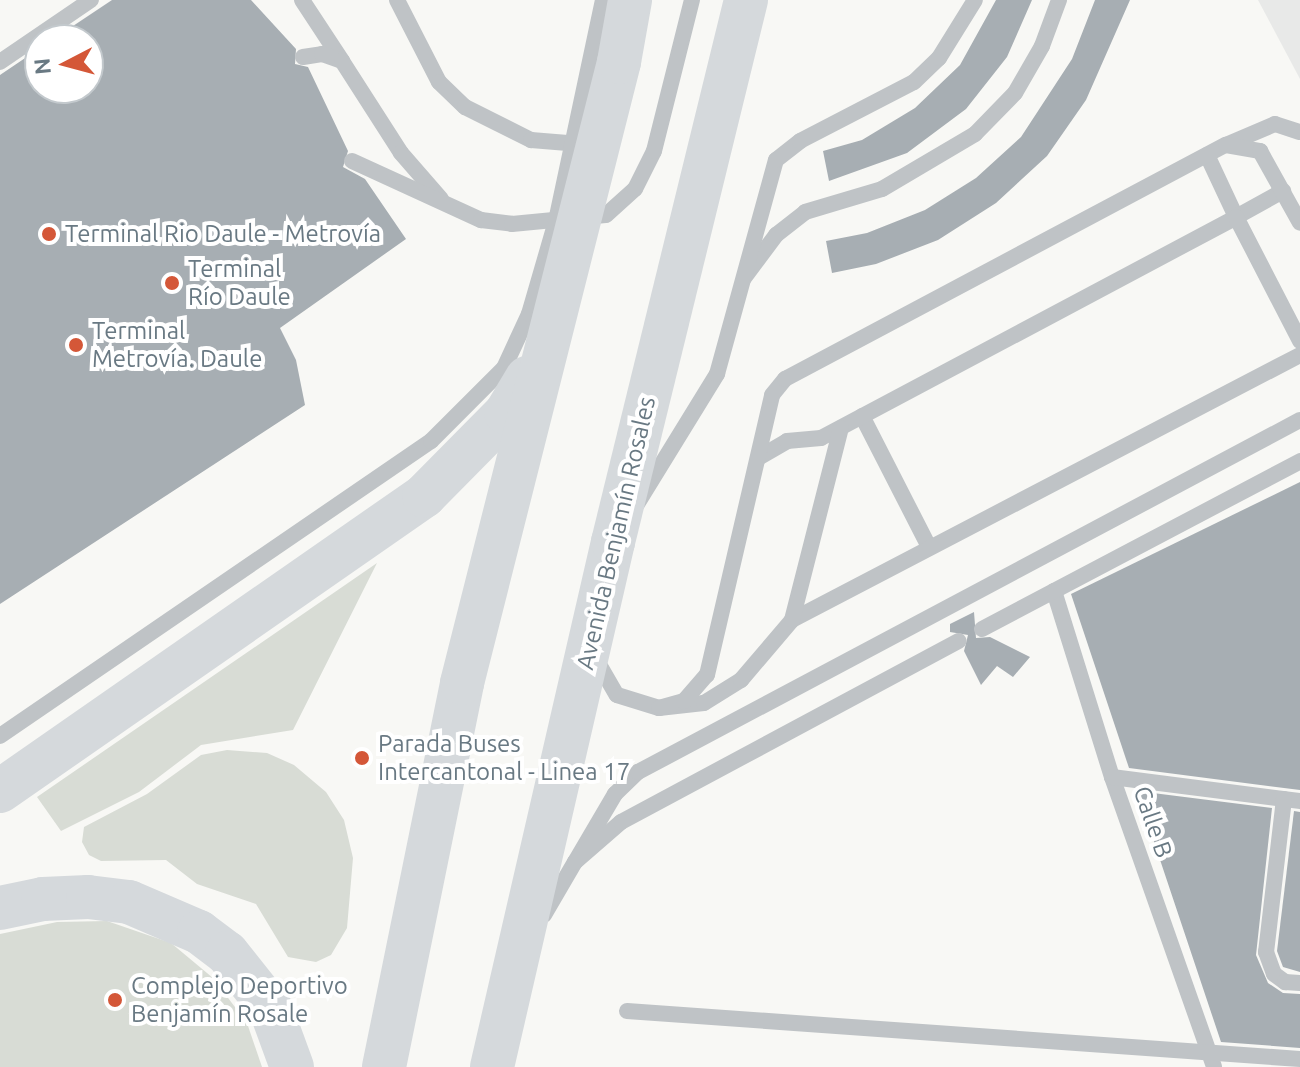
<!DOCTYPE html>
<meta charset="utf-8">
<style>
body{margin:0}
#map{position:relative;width:1300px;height:1067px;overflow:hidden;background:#f8f8f5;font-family:Ubuntu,sans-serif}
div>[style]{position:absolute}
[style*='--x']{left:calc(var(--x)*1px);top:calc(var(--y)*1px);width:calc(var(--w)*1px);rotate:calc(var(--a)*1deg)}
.built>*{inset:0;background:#e8e9e8}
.green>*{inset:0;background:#d8dcd5}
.building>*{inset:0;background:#a7aeb3}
.lane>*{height:16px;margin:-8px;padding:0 8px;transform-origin:8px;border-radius:8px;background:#bfc3c6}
.primary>*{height:44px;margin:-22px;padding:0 22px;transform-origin:22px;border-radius:22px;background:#d5d9dc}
.highway>*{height:44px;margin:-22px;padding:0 22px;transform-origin:22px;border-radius:22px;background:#d5d9dc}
.dots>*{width:22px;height:22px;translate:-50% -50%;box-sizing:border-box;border:4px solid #fff;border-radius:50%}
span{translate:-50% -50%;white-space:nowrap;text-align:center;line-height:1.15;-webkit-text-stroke:8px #fff;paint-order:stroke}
.poi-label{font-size:24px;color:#697983}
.left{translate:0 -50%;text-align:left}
.street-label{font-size:24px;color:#697983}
.north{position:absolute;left:24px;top:24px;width:80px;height:80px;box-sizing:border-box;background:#fff;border:2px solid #c3c9cd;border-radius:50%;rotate:264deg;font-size:22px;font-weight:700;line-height:32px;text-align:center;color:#697983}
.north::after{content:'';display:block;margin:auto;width:28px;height:36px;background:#d45738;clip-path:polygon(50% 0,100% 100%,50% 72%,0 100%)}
</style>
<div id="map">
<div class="built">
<div style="clip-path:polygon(1258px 0,1300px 0,1300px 79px)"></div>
</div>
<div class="green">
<div style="clip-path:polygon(377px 563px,293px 730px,201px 745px,139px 792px,61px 831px,37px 797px)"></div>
<div style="clip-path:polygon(227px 750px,267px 753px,294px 765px,326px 792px,344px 820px,353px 858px,347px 928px,331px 955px,316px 962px,288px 957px,256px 904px,197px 884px,166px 860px,101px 861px,89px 855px,82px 842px,84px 827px,147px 794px,201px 755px)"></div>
<div style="clip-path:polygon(107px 921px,171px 943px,213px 978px,247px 1023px,262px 1067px,0 1067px,0 934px,57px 922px)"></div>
</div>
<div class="building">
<div style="clip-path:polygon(112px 0,251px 0,296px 49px,295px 64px,308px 67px,348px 151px,343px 167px,365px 179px,406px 239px,280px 328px,296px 360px,305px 405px,0 604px,0 75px,40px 48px,40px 88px,88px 88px,88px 40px,52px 40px)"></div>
<div style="clip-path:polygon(996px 0,1032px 0,1007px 57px,966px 109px,907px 153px,829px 181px,823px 151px,862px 140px,915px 108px,960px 65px)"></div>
<div style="clip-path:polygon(1095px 0,1130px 0,1086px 100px,1047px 156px,996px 203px,938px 240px,876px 264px,832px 273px,826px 241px,867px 233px,925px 210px,976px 178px,1021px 137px,1072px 59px)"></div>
<div style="clip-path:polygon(1300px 482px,1300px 790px,1129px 768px,1071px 594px)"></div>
<div style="clip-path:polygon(974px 612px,976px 638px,990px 637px,1030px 657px,1013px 677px,997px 666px,981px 685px,964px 651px,968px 635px,950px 632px,950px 624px)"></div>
<div style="clip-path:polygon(1137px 791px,1272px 808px,1256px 955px,1268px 983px,1283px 993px,1300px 994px,1300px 1048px,1221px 1042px)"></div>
<div style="clip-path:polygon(1294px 811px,1300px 812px,1300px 972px,1283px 967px,1277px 951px)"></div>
</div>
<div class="lane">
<div style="--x:302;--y:0;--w:73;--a:56.7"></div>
<div style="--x:397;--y:0;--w:92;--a:62.9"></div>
<div style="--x:439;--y:82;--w:36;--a:44"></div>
<div style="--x:465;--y:107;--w:74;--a:26.6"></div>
<div style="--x:531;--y:140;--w:49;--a:4.7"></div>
<div style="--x:303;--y:57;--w:19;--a:-9"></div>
<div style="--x:322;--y:54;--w:21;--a:19"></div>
<div style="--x:342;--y:61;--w:109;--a:57.3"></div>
<div style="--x:401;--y:153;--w:61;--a:49"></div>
<div style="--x:0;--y:62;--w:110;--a:-34.3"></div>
<div style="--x:1228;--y:144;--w:51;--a:-23.1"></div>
<div style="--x:1275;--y:124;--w:26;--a:18"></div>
<div style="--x:1207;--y:155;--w:68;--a:64.9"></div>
<div style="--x:1236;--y:217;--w:54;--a:-29"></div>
<div style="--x:352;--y:161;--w:142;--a:24.6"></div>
<div style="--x:481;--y:220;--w:31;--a:7"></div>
<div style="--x:512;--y:224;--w:94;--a:-5.5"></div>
<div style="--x:606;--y:215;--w:39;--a:-42"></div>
<div style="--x:635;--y:189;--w:42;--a:-63.4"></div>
<div style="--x:654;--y:151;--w:156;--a:-75.9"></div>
<div style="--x:744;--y:278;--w:54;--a:-53.3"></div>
<div style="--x:776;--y:235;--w:37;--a:-38"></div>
<div style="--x:805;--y:212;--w:80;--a:-16.6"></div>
<div style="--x:882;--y:189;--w:108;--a:-30.6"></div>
<div style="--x:975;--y:134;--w:57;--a:-45.7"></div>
<div style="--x:1015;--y:93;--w:54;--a:-60.1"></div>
<div style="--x:1042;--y:46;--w:49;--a:-69.7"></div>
<div style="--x:862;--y:416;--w:147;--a:62.9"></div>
<div style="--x:758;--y:458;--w:34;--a:-30"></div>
<div style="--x:787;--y:441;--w:34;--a:-5"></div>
<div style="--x:821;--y:438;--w:470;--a:-28"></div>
<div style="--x:1236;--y:217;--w:140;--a:62.7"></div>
<div style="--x:637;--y:504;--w:153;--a:-58.4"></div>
<div style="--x:717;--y:374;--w:222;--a:-74.6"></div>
<div style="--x:776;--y:160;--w:31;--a:-38"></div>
<div style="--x:800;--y:141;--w:128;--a:-27.4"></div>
<div style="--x:914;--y:82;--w:35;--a:-44"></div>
<div style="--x:939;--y:58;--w:68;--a:-58.2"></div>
<div style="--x:1054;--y:591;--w:195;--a:72.7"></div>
<div style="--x:1112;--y:777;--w:307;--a:70.6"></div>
<div style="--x:792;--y:620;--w:573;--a:-27.55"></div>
<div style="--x:982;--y:629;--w:360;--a:-27.8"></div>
<div style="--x:597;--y:661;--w:39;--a:60"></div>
<div style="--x:617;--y:695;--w:44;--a:17.2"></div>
<div style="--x:659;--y:708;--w:45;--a:-6.3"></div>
<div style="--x:704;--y:703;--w:44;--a:-31.9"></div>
<div style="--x:741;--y:680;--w:79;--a:-49.6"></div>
<div style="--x:792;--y:620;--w:198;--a:-75.7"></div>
<div style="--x:659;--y:708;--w:26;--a:-16"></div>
<div style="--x:684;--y:701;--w:35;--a:-49"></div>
<div style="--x:707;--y:675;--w:287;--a:-76.9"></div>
<div style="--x:772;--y:395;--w:21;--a:-51"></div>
<div style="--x:785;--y:379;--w:499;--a:-28"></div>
<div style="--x:1226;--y:145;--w:35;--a:10"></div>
<div style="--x:1260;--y:151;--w:82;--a:60.9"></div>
<div style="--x:0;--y:736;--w:522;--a:-34.39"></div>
<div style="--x:431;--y:441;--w:103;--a:-45"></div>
<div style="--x:504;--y:368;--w:60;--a:-65.2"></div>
<div style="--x:529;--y:314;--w:97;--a:-73.8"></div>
<div style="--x:556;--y:221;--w:226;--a:-78"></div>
<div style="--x:1112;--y:777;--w:190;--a:7.3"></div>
<div style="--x:1284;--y:799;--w:154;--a:96.7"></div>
<div style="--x:1266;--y:952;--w:23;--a:70"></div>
<div style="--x:1274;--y:974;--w:14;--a:36"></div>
<div style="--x:1285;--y:982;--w:15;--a:4"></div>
<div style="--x:575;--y:862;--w:79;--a:-59.5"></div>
<div style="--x:615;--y:794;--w:32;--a:-44"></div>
<div style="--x:638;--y:772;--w:750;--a:-28"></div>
<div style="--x:544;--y:915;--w:61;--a:-59.7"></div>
<div style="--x:575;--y:862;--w:61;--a:-41"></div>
<div style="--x:621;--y:822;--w:383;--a:-28.2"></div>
<div style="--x:627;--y:1011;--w:675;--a:4.08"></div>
</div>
<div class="primary">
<div style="--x:0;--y:791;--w:517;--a:-34.83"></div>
<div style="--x:424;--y:496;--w:117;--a:-45.3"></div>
<div style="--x:506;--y:413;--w:41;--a:-59"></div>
<div style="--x:384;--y:1067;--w:392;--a:-78.5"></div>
<div style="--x:462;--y:683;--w:641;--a:-75.81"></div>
<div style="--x:619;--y:62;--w:63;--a:-79.9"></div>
<div style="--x:492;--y:1067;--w:539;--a:-77.02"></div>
<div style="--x:613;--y:542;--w:558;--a:-76.21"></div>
</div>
<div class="highway">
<div style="--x:0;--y:908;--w:44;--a:-11.8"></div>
<div style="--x:43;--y:899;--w:45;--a:-2.5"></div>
<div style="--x:88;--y:897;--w:41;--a:7"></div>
<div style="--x:129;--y:902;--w:76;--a:23.2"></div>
<div style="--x:199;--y:932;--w:35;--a:37"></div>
<div style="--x:227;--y:953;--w:69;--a:51.5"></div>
<div style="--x:270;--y:1007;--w:64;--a:69.9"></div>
</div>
<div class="dots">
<div style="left:49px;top:234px;background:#d45738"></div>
<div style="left:172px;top:283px;background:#d45738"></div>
<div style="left:76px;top:345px;background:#d45738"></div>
<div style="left:362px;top:758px;background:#d45738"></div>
<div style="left:115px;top:1000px;background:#d45738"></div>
</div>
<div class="poi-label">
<span class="left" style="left:65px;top:234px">Terminal Rio Daule - Metrovía</span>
<span class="left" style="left:188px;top:283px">Terminal<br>Río Daule</span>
<span class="left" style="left:92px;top:345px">Terminal<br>Metrovía. Daule</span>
<span class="left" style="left:378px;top:758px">Parada Buses<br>Intercantonal - Linea 17</span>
<span class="left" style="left:131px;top:1000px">Complejo Deportivo<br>Benjamín Rosale</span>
</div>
<div class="street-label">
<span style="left:616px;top:533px;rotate:-77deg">Avenida Benjamín Rosales</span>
<span style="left:1153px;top:822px;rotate:71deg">Calle B</span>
</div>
<div class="north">N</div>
</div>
